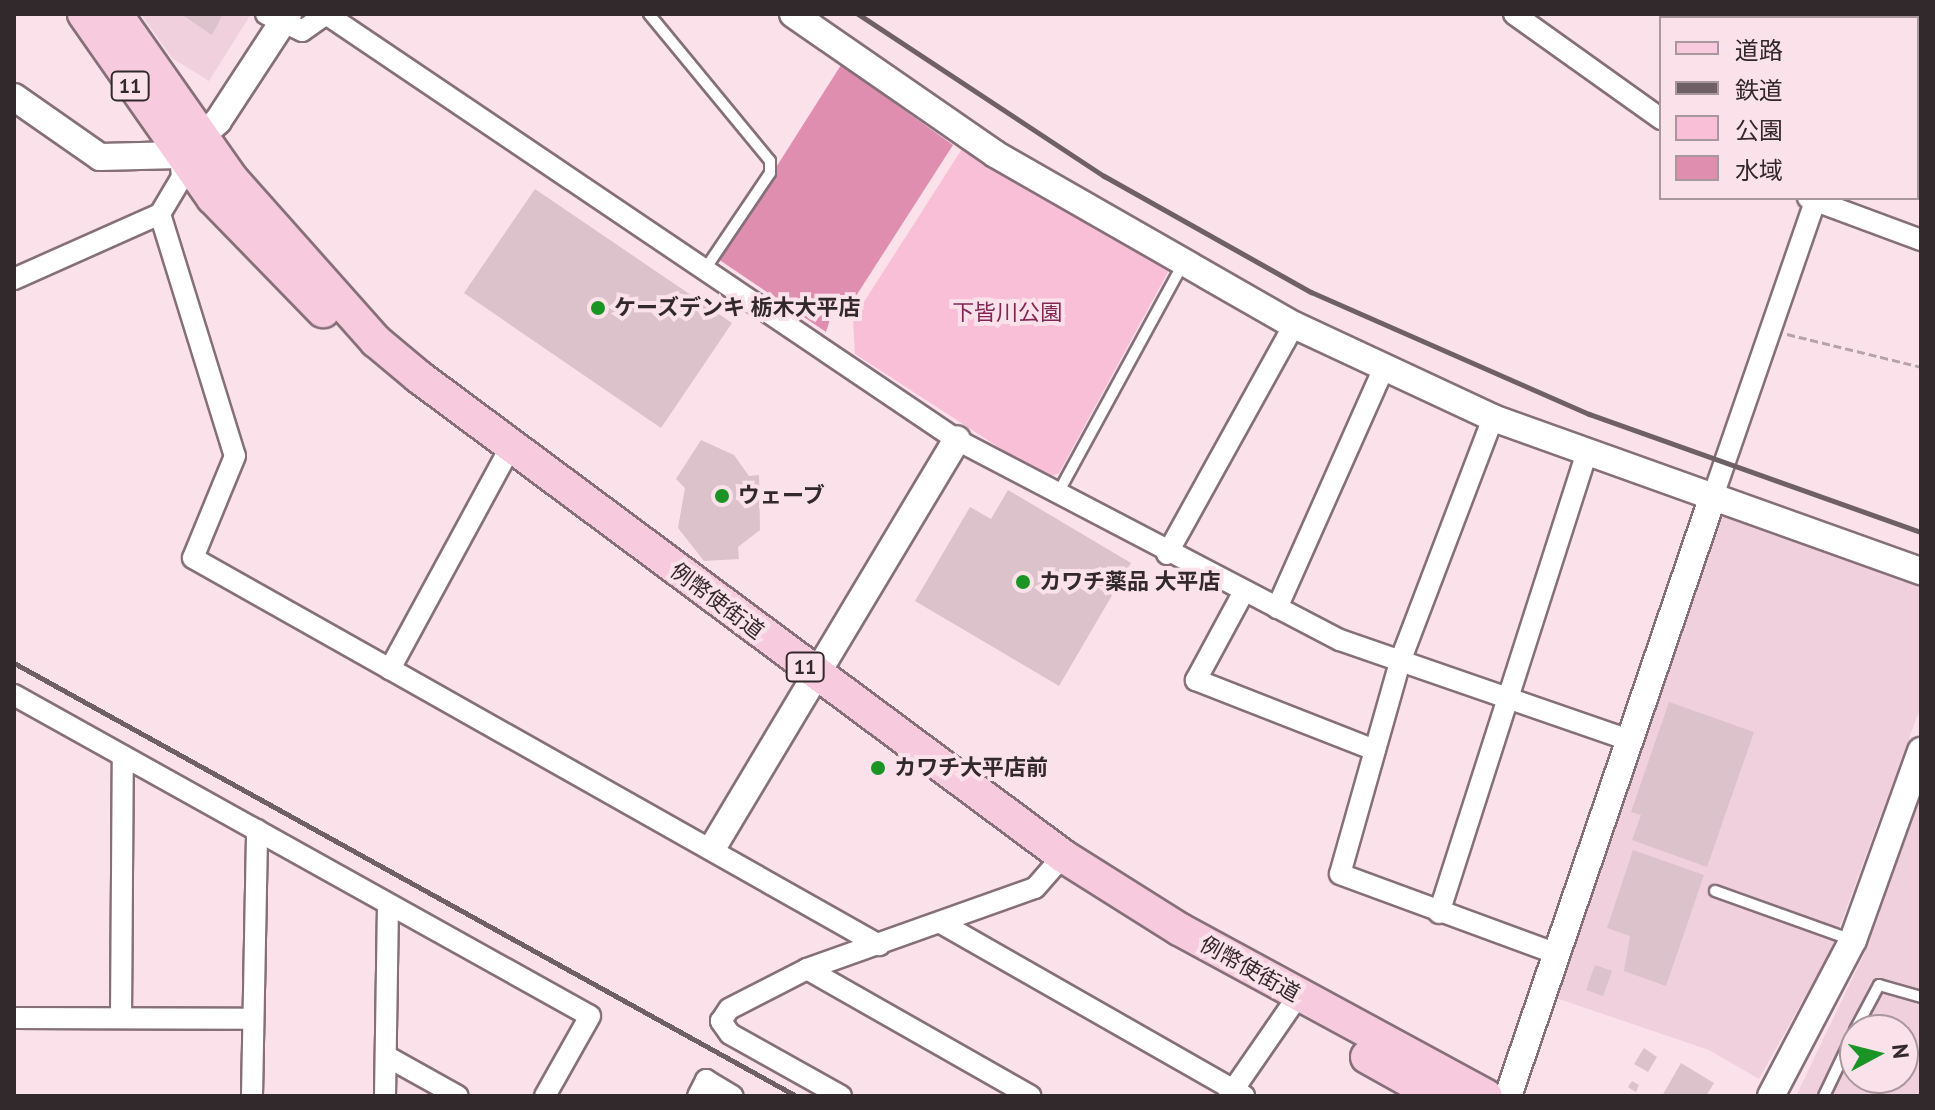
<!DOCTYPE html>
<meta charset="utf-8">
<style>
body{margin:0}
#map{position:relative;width:1935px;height:1110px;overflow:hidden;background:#fae1ea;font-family:"PT Sans","Noto Sans JP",sans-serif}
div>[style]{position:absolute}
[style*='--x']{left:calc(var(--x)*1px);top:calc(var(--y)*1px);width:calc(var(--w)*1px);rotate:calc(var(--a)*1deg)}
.built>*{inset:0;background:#f0d0dc}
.green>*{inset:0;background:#f9bfd6}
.water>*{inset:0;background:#df8eb0}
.building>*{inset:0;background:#dbc2cb}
.path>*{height:3px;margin-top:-1.5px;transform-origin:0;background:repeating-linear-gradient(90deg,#b6a2a9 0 8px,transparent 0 12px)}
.roads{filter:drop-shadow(2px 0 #867078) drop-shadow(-2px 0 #867078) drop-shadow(0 2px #867078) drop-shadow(0 -2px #867078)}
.service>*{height:10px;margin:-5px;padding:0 5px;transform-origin:5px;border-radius:5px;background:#fff}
.minor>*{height:20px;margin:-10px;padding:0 10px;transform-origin:10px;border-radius:10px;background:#fff}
.tertiary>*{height:26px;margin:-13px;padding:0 13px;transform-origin:13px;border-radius:13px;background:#fff}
.primary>*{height:32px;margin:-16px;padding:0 16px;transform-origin:16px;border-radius:16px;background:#f8cadd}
.rail>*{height:5px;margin:-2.5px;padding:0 2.5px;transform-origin:2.5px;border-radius:2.5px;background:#6e6065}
.dots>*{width:22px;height:22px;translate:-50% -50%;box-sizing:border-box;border:4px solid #fae1ea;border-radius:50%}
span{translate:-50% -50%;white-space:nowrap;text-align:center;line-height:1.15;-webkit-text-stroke:8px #fae1ea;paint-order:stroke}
.shield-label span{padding:2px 6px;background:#fae1ea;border:2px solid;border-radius:6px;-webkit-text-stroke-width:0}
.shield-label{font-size:20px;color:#32292c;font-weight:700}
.poi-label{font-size:22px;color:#32292c;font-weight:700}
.left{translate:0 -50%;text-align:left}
.park-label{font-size:22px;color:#842655}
.street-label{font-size:22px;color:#32292c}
.frame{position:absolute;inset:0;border:16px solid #32292c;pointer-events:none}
.legend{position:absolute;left:1659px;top:16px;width:260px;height:184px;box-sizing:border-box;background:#fae1ea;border:2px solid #aa979e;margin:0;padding:10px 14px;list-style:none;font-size:24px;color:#32292c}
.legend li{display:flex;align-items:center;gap:16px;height:40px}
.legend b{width:40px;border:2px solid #aa979e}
.north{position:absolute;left:1839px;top:1014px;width:80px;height:80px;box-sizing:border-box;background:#fae1ea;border:2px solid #aa979e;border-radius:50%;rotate:83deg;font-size:22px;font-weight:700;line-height:32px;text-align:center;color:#32292c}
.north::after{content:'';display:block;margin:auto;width:28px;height:36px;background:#1a9424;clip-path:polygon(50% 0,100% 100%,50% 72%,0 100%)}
</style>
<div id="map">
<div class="built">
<div style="clip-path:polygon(141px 14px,251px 14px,209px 81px,172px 58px)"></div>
<div style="clip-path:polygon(1726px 516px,1921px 584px,1921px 706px,1831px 950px,1759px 1079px,1709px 1050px,1550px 996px,1714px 522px)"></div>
<div style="clip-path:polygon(evenodd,1921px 796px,1921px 1096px,1796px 1096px,1864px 954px,1921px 796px,1855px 1030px,1903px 1030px,1903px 1078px,1855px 1078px,1855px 1030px)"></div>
</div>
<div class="green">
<div style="clip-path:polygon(962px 149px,1169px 270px,1059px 473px,1046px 478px,855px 354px,853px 319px)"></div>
</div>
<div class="water">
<div style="clip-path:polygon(841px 65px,953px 145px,847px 310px,834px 307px,826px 332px,718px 259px)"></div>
</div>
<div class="building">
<div style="clip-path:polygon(181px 14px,223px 14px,212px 35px)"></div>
<div style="clip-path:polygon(535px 189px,732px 323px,661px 428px,464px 293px)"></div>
<div style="clip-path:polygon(701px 440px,734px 455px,749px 476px,759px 475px,760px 530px,738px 547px,739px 559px,704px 561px,678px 528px,685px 488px,676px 479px)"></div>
<div style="clip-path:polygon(1008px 490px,1131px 563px,1059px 686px,915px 601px,970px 507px,991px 519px)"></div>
<div style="clip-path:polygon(1669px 702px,1754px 732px,1707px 867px,1632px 840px,1641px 815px,1631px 812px)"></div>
<div style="clip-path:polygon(1633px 850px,1704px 875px,1666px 986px,1624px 971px,1630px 936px,1607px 928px)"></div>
<div style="clip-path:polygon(1595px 965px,1612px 971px,1603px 996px,1586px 990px)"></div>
<div style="clip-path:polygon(1644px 1048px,1657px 1057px,1648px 1072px,1634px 1064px)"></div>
<div style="clip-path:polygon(1681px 1063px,1714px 1083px,1706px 1096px,1662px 1096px)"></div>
<div style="clip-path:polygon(1632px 1081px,1639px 1085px,1636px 1092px,1628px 1087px)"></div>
</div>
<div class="path">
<div style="--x:1787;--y:334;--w:138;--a:13.8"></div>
</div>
<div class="roads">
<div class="service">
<div style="--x:649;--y:14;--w:190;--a:50.5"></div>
<div style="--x:770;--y:161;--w:12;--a:90"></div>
<div style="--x:770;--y:173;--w:118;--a:124"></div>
<div style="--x:1057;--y:495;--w:263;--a:-61.4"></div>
<div style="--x:1715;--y:891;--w:145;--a:19.7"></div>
<div style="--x:1855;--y:1030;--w:51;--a:-61.9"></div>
<div style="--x:1879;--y:985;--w:44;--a:15.9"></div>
<div style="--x:1824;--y:1096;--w:72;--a:-64.5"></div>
</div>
<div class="minor">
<div style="--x:266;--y:14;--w:40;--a:25"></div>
<div style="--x:302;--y:31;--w:29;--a:-35"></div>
<div style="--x:326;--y:14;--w:761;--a:34.02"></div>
<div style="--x:957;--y:440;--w:432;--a:27.6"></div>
<div style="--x:1340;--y:640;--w:308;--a:19.1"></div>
<div style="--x:1514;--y:14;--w:181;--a:35.5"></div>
<div style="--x:1733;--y:18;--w:4;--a:-63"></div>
<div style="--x:1808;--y:198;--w:121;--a:20.4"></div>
<div style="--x:160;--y:214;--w:253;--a:72.8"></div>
<div style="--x:235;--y:456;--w:110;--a:112.4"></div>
<div style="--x:193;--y:558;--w:226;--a:29.4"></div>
<div style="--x:14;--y:279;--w:160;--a:-24"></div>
<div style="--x:160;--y:214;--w:43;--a:-59.3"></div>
<div style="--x:182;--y:177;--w:22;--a:-95"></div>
<div style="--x:1493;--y:418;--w:261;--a:110.9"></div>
<div style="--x:1400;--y:662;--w:220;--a:105.8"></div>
<div style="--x:1340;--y:874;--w:229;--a:20.2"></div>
<div style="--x:511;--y:446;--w:254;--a:118.5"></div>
<div style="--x:390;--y:669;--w:562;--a:29.44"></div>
<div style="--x:1712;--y:499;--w:314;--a:-70.9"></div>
<div style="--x:1167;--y:554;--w:262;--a:-61"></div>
<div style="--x:1242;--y:595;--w:97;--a:118.4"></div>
<div style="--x:1196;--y:680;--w:192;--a:21.4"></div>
<div style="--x:1277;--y:608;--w:263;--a:-66"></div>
<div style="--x:14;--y:695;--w:659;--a:29.13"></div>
<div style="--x:590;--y:1016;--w:92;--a:119.4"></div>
<div style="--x:1439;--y:913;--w:482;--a:-72.2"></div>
<div style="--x:941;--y:923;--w:349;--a:29.7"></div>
<div style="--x:807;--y:969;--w:257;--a:29.6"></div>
<div style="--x:14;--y:1018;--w:239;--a:0.2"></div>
<div style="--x:121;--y:1018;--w:262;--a:-89.6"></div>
<div style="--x:386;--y:1056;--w:82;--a:29.1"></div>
<div style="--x:252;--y:1096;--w:266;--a:-88.9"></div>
<div style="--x:385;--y:1096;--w:191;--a:-89.1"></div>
<div style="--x:698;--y:1096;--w:18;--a:-63"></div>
<div style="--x:706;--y:1080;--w:31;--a:31"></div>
<div style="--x:841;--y:1096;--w:127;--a:-150.8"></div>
<div style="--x:730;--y:1034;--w:16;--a:-125"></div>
<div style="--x:721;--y:1021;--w:14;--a:-56"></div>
<div style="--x:729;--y:1009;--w:88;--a:-27.1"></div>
<div style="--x:807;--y:969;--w:242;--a:-19.6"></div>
<div style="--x:1035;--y:888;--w:43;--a:-48.8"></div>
<div style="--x:1229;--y:1096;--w:121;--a:-55.4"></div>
</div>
<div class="tertiary">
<div style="--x:793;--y:14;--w:246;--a:34.7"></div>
<div style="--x:995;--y:154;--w:344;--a:29.8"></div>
<div style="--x:1294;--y:325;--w:220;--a:25"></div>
<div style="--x:1493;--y:418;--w:455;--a:19.7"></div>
<div style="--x:14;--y:97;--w:105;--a:34.9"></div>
<div style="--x:100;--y:157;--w:80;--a:-1.4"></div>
<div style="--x:180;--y:155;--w:51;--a:-41.8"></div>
<div style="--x:218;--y:121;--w:128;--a:-56.8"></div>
<div style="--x:713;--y:847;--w:475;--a:-59.1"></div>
<div style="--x:1508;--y:1096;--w:631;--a:-71.13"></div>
<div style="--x:1771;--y:1096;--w:176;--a:-62.3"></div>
<div style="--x:1853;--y:940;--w:201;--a:-70.2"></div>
</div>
<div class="primary">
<div style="--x:84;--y:14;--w:225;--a:55"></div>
<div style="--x:213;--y:198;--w:158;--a:45.8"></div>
<div style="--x:116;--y:14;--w:202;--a:54.9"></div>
<div style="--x:232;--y:179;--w:217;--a:48.4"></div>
<div style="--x:376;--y:341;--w:56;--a:39.9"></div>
<div style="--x:419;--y:377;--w:803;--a:36.64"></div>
<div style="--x:1063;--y:856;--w:137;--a:32.2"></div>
<div style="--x:1179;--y:929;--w:349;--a:28.5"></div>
<div style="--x:1367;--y:1057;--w:80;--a:29.1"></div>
</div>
</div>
<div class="rail">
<div style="--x:858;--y:14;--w:295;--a:33.4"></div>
<div style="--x:1104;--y:176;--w:237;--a:29.3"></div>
<div style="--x:1311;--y:292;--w:304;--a:23.7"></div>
<div style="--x:1589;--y:414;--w:352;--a:19.6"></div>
<div style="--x:14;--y:663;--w:894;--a:28.97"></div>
</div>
<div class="dots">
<div style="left:598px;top:308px;background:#1a9424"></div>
<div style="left:722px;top:496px;background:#1a9424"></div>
<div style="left:1023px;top:582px;background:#1a9424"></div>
<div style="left:878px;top:768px;background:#1a9424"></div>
</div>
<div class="shield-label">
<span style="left:130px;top:86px">11</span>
<span style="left:805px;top:667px">11</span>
</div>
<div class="poi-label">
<span class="left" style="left:614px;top:308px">ケーズデンキ 栃木大平店</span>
<span class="left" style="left:738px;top:496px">ウェーブ</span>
<span class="left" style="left:1039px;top:582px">カワチ薬品 大平店</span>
<span class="left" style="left:894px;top:768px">カワチ大平店前</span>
</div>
<div class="park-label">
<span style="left:1007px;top:313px">下皆川公園</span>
</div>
<div class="street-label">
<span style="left:717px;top:601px;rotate:37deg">例幣使街道</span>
<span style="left:1250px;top:969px;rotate:29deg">例幣使街道</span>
</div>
<div class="frame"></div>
<ul class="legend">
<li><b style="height:10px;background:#f8cadd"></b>道路</li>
<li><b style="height:10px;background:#6e6065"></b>鉄道</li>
<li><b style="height:22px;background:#f9bfd6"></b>公園</li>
<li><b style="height:22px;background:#df8eb0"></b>水域</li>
</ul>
<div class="north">N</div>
</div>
